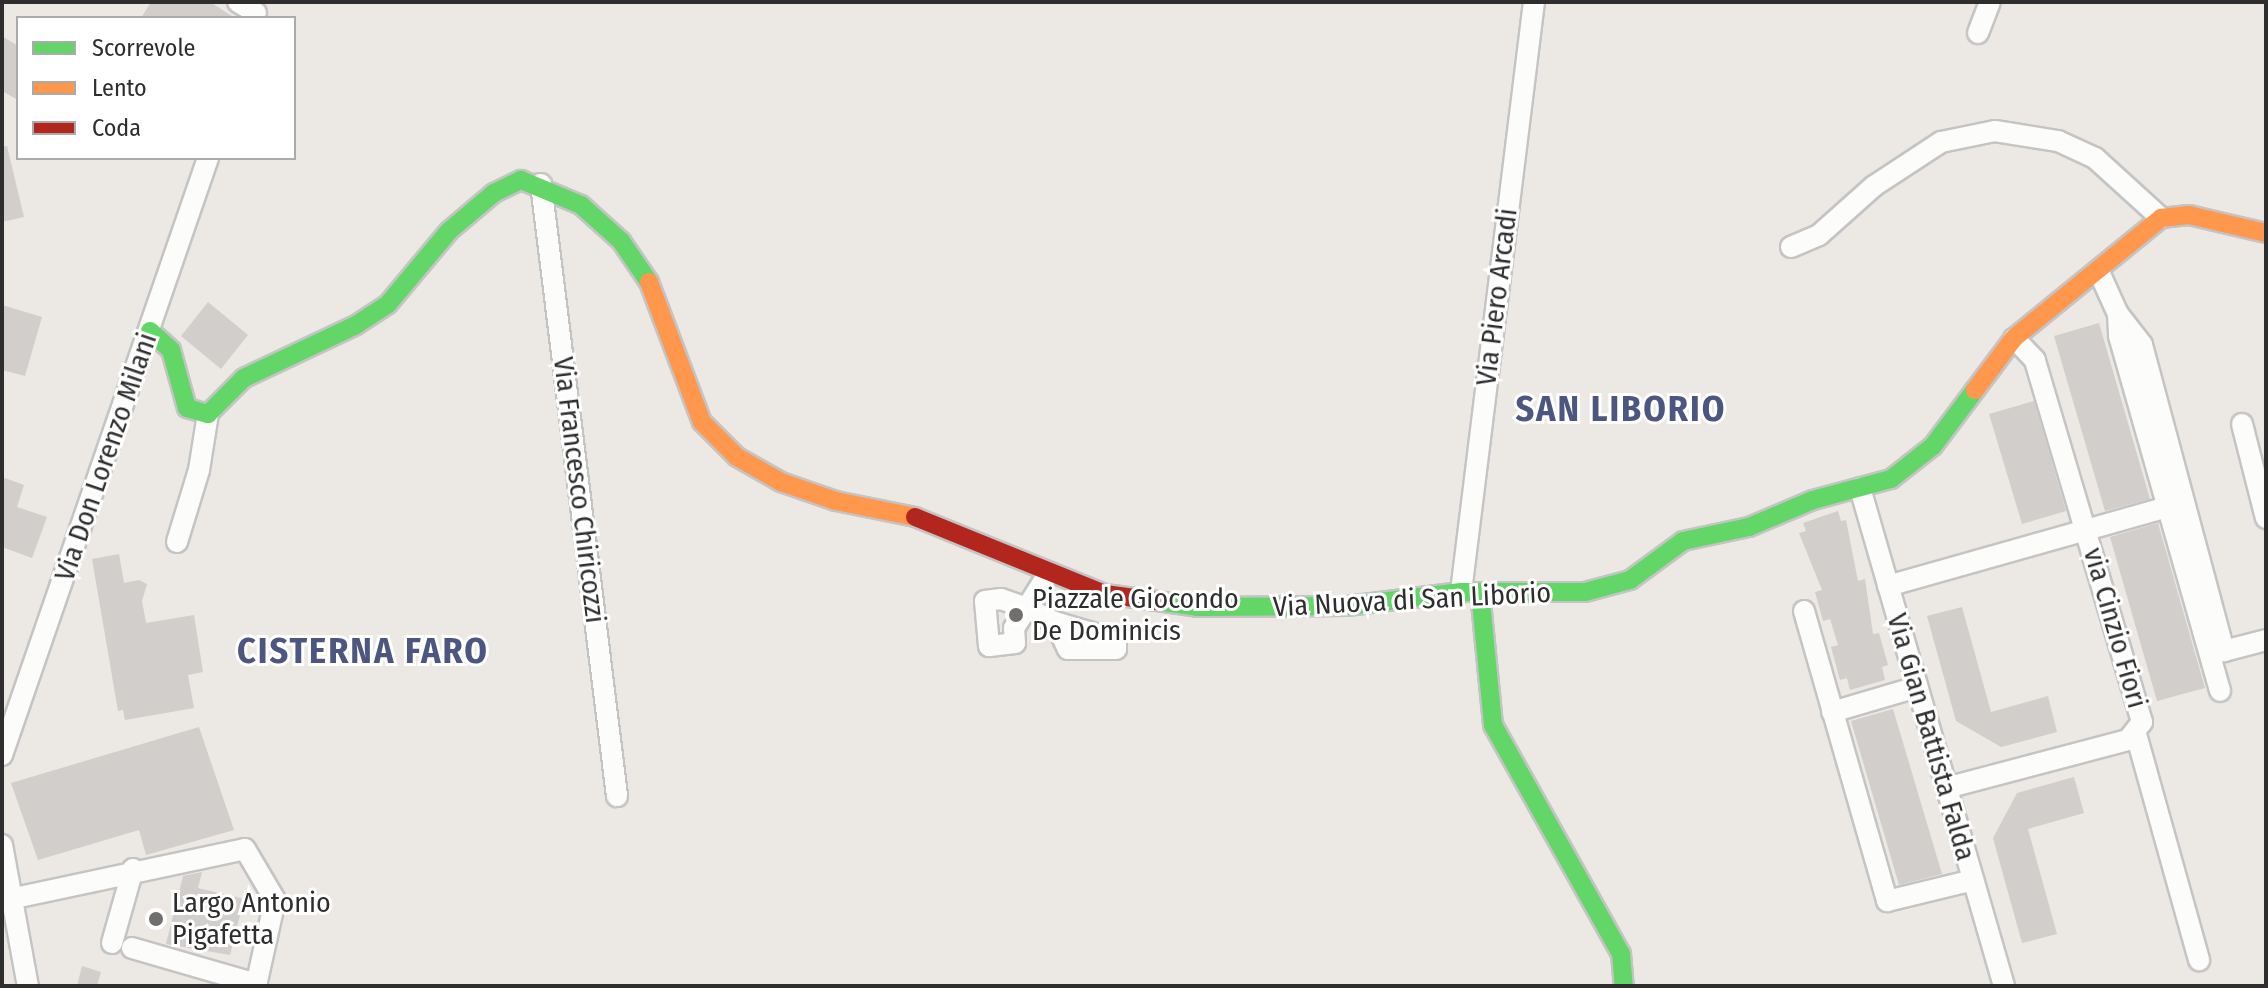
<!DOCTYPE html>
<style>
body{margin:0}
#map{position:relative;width:2268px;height:988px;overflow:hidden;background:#ece8e4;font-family:"Fira Sans Condensed",sans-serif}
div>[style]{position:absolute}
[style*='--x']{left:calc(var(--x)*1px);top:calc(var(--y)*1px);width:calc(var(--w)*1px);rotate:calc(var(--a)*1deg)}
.building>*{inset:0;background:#d1cecb}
.roads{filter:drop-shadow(2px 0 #c5c4c5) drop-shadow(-2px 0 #c5c4c5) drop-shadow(0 2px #c5c4c5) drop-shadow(0 -2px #c5c4c5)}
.street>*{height:20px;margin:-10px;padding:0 10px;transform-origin:10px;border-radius:10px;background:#fcfcfb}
.fast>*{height:18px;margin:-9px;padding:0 9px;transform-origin:9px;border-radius:9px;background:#63d668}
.slow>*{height:18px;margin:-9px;padding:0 9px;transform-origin:9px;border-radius:9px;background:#ff974d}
.jam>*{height:18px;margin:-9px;padding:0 9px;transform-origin:9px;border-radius:9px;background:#b3261e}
.dots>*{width:22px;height:22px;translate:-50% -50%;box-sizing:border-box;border:4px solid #fff;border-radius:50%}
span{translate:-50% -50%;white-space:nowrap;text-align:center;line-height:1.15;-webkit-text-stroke:6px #fff;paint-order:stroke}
.street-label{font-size:28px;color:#2e2e2e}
.poi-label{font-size:28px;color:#2e2e2e}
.left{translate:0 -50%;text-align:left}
.district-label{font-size:36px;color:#4d5680;font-weight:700;letter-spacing:2px}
.frame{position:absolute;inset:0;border:4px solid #2e2e2e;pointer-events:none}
.legend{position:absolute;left:16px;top:16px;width:280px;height:144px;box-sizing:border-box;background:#fff;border:2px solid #ababab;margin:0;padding:10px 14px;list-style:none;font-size:24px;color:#2e2e2e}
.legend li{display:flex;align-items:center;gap:16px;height:40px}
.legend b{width:40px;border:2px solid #ababab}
</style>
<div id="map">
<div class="building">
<div style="clip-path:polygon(151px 2px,210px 2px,235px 18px,141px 18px)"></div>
<div style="clip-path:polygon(2px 36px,18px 46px,18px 100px,2px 91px)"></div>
<div style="clip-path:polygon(7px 146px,24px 217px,2px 222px,2px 147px)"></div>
<div style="clip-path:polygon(208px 302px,248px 335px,221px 369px,181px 336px)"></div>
<div style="clip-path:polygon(2px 305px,42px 317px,25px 376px,2px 370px)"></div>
<div style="clip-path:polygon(2099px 323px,2150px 499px,2105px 511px,2054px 336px)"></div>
<div style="clip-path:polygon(2034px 401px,2066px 511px,2022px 524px,1989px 414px)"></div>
<div style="clip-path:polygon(2px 477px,24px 485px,17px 507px,47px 517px,32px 558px,2px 547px)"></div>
<div style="clip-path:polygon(1838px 511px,1841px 521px,1846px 520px,1858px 581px,1865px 579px,1873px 634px,1879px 633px,1888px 665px,1882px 667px,1885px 680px,1850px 690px,1847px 678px,1840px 680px,1831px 647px,1838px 645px,1830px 619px,1823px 621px,1815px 592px,1822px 590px,1799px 533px,1806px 531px,1803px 523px)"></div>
<div style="clip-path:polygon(2158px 523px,2205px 688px,2157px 701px,2110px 537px)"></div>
<div style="clip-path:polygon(119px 554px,124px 583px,139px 580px,147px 584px,142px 601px,146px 623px,194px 615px,203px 672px,188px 675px,194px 708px,125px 720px,123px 710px,118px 711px,92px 559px)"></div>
<div style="clip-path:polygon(1962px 607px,1991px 712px,2048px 696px,2057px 732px,2001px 747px,1956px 721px,1927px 616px)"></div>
<div style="clip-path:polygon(1893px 709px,1942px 874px,1899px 885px,1851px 721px)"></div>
<div style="clip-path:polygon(199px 727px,234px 830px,146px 855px,139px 830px,38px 860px,11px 783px)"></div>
<div style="clip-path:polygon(2074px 777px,2084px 813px,2028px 829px,2057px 934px,2022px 943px,1993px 838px,2017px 793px)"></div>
<div style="clip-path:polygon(202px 872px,198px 888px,244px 899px,230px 955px,166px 944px,183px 876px)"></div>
<div style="clip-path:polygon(82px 966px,101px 972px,97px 986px,77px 986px)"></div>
</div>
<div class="roads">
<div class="street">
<div style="--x:238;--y:2;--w:21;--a:31"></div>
<div style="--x:1978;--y:33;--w:33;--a:-69"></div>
<div style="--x:541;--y:184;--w:617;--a:82.92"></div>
<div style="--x:1791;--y:247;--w:30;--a:-23"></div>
<div style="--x:1819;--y:235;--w:74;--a:-41.7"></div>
<div style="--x:1874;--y:186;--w:80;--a:-33.3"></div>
<div style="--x:1941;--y:142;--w:55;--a:-11.5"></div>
<div style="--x:1995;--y:131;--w:64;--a:9"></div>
<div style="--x:2058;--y:141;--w:41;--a:24.7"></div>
<div style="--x:2095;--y:158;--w:89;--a:42.3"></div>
<div style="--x:2099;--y:272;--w:46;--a:65.7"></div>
<div style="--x:2118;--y:314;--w:39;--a:52"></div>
<div style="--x:2142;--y:345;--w:317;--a:75"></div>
<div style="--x:2224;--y:651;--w:43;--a:-14.7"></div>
<div style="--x:2118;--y:314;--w:22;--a:87"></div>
<div style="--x:2119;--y:336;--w:369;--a:74.1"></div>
<div style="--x:2242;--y:424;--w:97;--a:75.7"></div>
<div style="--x:1860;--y:488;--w:518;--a:73.87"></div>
<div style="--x:177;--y:542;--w:75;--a:-73"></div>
<div style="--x:199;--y:470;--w:57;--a:-80.9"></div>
<div style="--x:1048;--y:574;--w:40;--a:122"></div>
<div style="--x:1027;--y:608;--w:24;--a:123"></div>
<div style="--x:1014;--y:628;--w:15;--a:86"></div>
<div style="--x:1015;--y:643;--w:26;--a:173"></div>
<div style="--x:989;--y:646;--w:45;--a:-95.1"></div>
<div style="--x:985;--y:601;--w:16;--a:-7"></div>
<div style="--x:1001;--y:599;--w:28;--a:19"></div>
<div style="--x:1027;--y:608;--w:31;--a:27"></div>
<div style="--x:1055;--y:622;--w:64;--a:16.4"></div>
<div style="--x:1116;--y:640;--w:9;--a:90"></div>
<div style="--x:1116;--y:649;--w:48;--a:180"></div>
<div style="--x:1068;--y:649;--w:30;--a:-116"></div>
<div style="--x:1888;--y:586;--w:291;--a:-15.8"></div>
<div style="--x:1461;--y:592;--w:594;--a:-82.95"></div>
<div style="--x:1804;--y:611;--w:302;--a:74"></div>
<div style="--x:1887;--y:901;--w:89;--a:-13.7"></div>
<div style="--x:1832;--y:712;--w:89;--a:-16.4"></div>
<div style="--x:2136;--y:734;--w:235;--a:74.4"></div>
<div style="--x:2;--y:755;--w:632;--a:-70.96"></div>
<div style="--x:1946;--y:788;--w:188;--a:-14.8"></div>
<div style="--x:2128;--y:740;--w:23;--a:-52"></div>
<div style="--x:2142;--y:722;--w:377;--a:-106.5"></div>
<div style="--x:2035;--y:360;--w:30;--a:-134"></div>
<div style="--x:2;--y:845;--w:143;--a:79.6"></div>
<div style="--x:10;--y:899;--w:240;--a:-12"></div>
<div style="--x:245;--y:849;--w:59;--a:59.5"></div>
<div style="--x:275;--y:900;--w:88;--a:102.5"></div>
<div style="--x:112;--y:943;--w:77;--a:-74.2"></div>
<div style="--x:132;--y:948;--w:130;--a:16.1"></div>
</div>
<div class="fast">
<div style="--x:150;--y:331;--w:28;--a:42"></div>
<div style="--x:171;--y:350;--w:60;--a:74.6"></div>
<div style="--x:187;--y:408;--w:22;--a:16"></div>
<div style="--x:208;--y:414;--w:51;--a:-45"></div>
<div style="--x:244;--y:378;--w:124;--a:-25.3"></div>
<div style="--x:356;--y:325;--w:38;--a:-33"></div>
<div style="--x:388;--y:304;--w:95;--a:-50.1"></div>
<div style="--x:449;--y:231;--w:59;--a:-40.2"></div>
<div style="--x:494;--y:193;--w:30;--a:-26"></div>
<div style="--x:521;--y:180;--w:65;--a:22.6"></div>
<div style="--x:581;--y:205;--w:54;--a:42"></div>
<div style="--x:621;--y:241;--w:50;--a:55.7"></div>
<div style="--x:1480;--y:592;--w:134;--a:84.4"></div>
<div style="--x:1493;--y:725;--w:262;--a:60.8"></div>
<div style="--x:1621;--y:954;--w:32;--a:85"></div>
<div style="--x:1157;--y:601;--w:41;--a:8.3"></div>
<div style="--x:1198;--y:607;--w:149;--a:-0.4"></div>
<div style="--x:1347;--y:606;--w:115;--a:-7"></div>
<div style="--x:1461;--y:592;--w:124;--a:0"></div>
<div style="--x:1585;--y:592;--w:47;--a:-14.9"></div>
<div style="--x:1630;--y:580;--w:66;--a:-36.3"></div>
<div style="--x:1683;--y:541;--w:67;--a:-12"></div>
<div style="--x:1749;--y:527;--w:69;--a:-22.9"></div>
<div style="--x:1813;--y:500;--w:81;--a:-15.1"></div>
<div style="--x:1891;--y:479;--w:53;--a:-38.2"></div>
<div style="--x:1933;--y:446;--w:70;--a:-53.1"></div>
</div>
<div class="slow">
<div style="--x:649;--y:282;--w:150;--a:69.3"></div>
<div style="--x:702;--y:422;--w:49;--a:45"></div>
<div style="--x:737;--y:457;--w:51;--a:29.6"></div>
<div style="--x:781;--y:482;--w:58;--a:19.1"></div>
<div style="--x:836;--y:501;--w:81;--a:11.4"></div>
<div style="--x:1975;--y:390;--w:65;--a:-53.1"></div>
<div style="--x:2014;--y:338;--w:190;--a:-39.2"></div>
<div style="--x:2161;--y:218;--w:28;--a:-6"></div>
<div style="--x:2189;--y:215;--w:79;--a:13.2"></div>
</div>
<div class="jam">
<div style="--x:915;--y:517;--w:205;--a:22.1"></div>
<div style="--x:1105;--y:594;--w:52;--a:7.7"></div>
</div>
</div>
<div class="dots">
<div style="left:1016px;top:615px;background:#706f6e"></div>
<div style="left:156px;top:919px;background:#706f6e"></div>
</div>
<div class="street-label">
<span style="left:1497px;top:297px;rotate:-83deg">Via Piero Arcadi</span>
<span style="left:106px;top:457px;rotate:-71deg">Via Don Lorenzo Milani</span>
<span style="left:579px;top:490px;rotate:83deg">Via Francesco Chiricozzi</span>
<span style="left:1412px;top:600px;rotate:-3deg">Via Nuova di San Liborio</span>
<span style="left:2115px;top:628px;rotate:74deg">via Cinzio Fiori</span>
<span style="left:1931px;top:737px;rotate:74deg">Via Gian Battista Falda</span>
</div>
<div class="poi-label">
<span class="left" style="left:1032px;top:615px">Piazzale Giocondo<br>De Dominicis</span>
<span class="left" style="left:172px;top:919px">Largo Antonio<br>Pigafetta</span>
</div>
<div class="district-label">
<span style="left:1621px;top:410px">SAN LIBORIO</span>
<span style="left:363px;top:652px">CISTERNA FARO</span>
</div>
<div class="frame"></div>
<ul class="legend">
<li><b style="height:10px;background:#63d668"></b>Scorrevole</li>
<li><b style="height:10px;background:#ff974d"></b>Lento</li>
<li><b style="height:10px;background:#b3261e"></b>Coda</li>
</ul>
</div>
